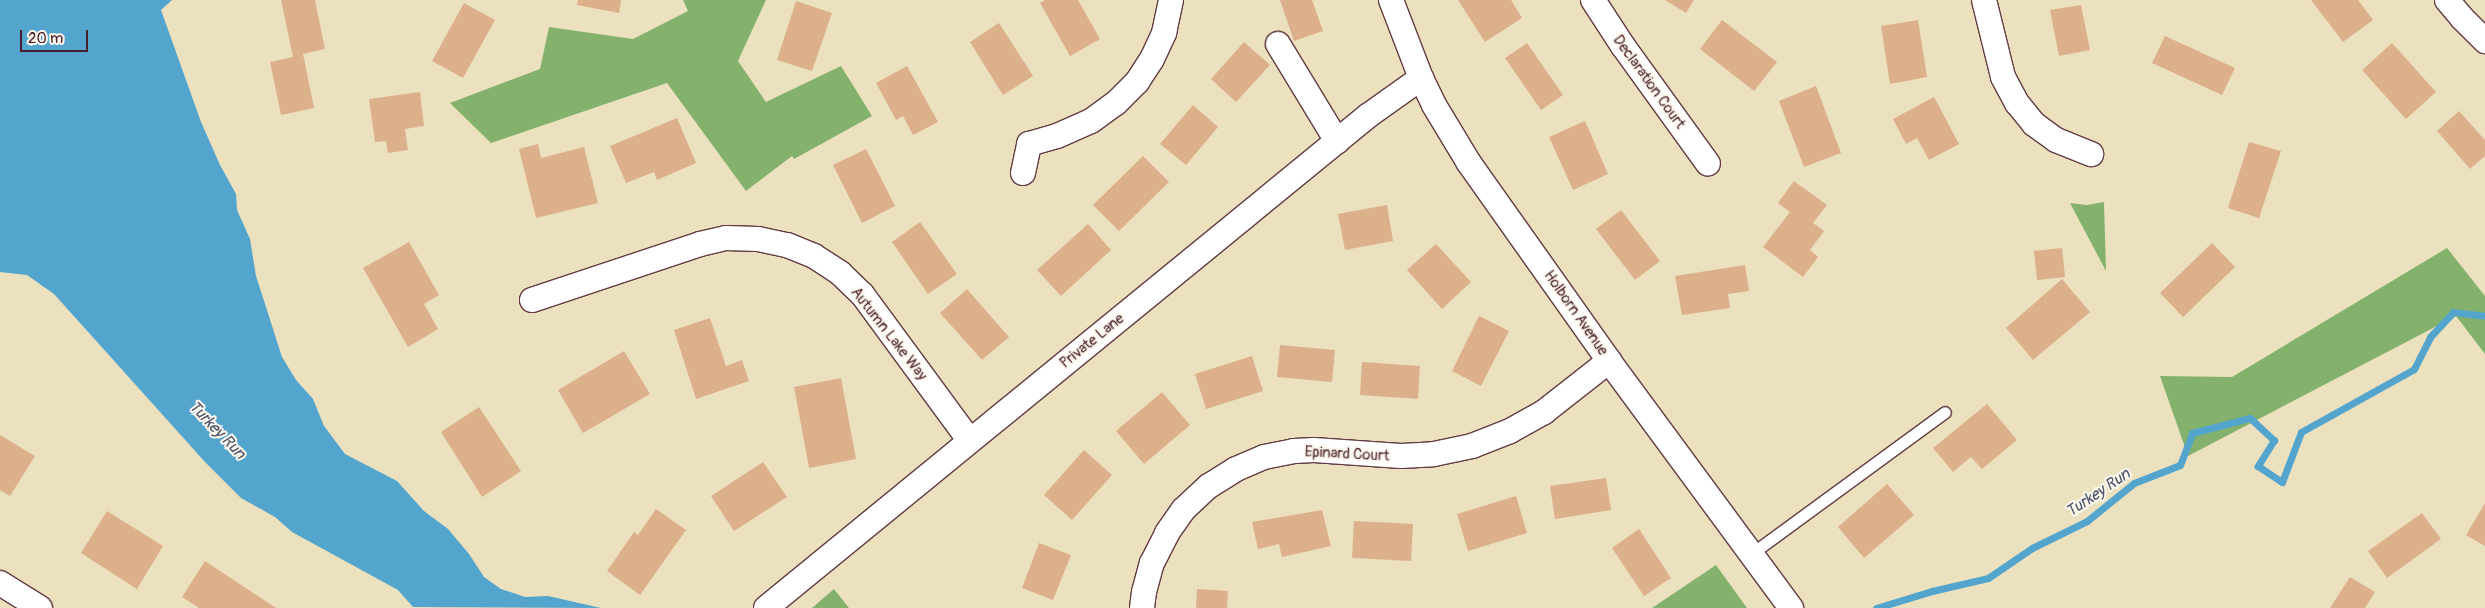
<!DOCTYPE html>
<style>
body{margin:0}
#map{position:relative;width:2485px;height:608px;overflow:hidden;background:#ece1be;font-family:Pangolin,sans-serif}
div>[style]{position:absolute}
[style*='--x']{left:calc(var(--x)*1px);top:calc(var(--y)*1px);width:calc(var(--w)*1px);rotate:calc(var(--a)*1deg)}
.forest>*{inset:0;background:#84b26c}
.water>*{inset:0;background:#53a5ce}
.stream>*{height:7px;margin:-3.5px;padding:0 3.5px;transform-origin:3.5px;border-radius:3.5px;background:#53a5ce}
.building>*{inset:0;background:#dcb08a}
.roads{filter:drop-shadow(1px 0 #623c41) drop-shadow(-1px 0 #623c41) drop-shadow(0 1px #623c41) drop-shadow(0 -1px #623c41)}
.service>*{height:11px;margin:-5.5px;padding:0 5.5px;transform-origin:5.5px;border-radius:5.5px;background:#fff}
.minor>*{height:24px;margin:-12px;padding:0 12px;transform-origin:12px;border-radius:12px;background:#fff}
span{translate:-50% -50%;white-space:nowrap;text-align:center;line-height:1.15;-webkit-text-stroke:4px #fbf7ec;paint-order:stroke}
.street-label{font-size:15px;color:#4a1f2b}
.water-label{font-size:16px;color:#4e556c;font-style:italic}
.scale{position:absolute;left:20px;top:30px;width:68px;height:22px;box-sizing:border-box;border:2px solid #4a1f2b;border-top:0;padding-left:6px;font-size:15px;line-height:18px;white-space:nowrap;color:#4a1f2b;-webkit-text-stroke:4px #fbf7ec;paint-order:stroke}
</style>
<div id="map">
<div class="forest">
<div style="clip-path:polygon(683px 0,766px 0,738px 61px,766px 102px,841px 66px,872px 116px,794px 159px,792px 156px,746px 191px,667px 83px,491px 143px,450px 103px,540px 69px,549px 27px,633px 39px,688px 11px)"></div>
<div style="clip-path:polygon(2104px 202px,2106px 271px,2070px 203px,2087px 205px)"></div>
<div style="clip-path:polygon(2447px 248px,2485px 296px,2485px 354px,2456px 316px,2188px 456px,2160px 376px,2232px 377px)"></div>
<div style="clip-path:polygon(1716px 565px,1747px 608px,1652px 608px)"></div>
<div style="clip-path:polygon(834px 589px,849px 608px,812px 608px)"></div>
</div>
<div class="water">
<div style="clip-path:polygon(0 0,172px 0,161px 10px,201px 122px,220px 165px,236px 194px,237px 210px,250px 239px,256px 276px,282px 357px,296px 380px,313px 399px,324px 426px,345px 454px,397px 481px,424px 511px,448px 529px,469px 554px,484px 577px,501px 589px,525px 597px,548px 596px,601px 608px,413px 607px,398px 590px,292px 532px,275px 517px,241px 498px,205px 462px,54px 294px,27px 275px,0 272px)"></div>
</div>
<div class="stream">
<div style="--x:1876;--y:608;--w:59;--a:-16.9"></div>
<div style="--x:1932;--y:591;--w:57;--a:-13.1"></div>
<div style="--x:1988;--y:578;--w:53;--a:-34.3"></div>
<div style="--x:2032;--y:548;--w:61;--a:-26.1"></div>
<div style="--x:2087;--y:521;--w:60;--a:-39"></div>
<div style="--x:2134;--y:483;--w:49;--a:-21.4"></div>
<div style="--x:2180;--y:465;--w:34;--a:-69"></div>
<div style="--x:2192;--y:433;--w:60;--a:-14.5"></div>
<div style="--x:2250;--y:418;--w:33;--a:43"></div>
<div style="--x:2274;--y:440;--w:31;--a:122"></div>
<div style="--x:2258;--y:466;--w:29;--a:34"></div>
<div style="--x:2282;--y:482;--w:53;--a:-69.2"></div>
<div style="--x:2301;--y:432;--w:129;--a:-29.1"></div>
<div style="--x:2414;--y:369;--w:36;--a:-63"></div>
<div style="--x:2430;--y:337;--w:34;--a:-47"></div>
<div style="--x:2453;--y:312;--w:32;--a:7"></div>
</div>
<div class="building">
<div style="clip-path:polygon(281px 0,315px 0,325px 49px,303px 54px,314px 108px,281px 115px,270px 62px,293px 57px)"></div>
<div style="clip-path:polygon(578px 0,621px 0,619px 13px,577px 5px)"></div>
<div style="clip-path:polygon(1045px 0,1078px 0,1100px 39px,1070px 56px,1040px 3px)"></div>
<div style="clip-path:polygon(1280px 0,1312px 0,1323px 31px,1294px 41px)"></div>
<div style="clip-path:polygon(1458px 0,1511px 0,1522px 18px,1485px 42px)"></div>
<div style="clip-path:polygon(1665px 0,1694px 0,1686px 13px)"></div>
<div style="clip-path:polygon(2311px 0,2358px 0,2373px 20px,2343px 42px)"></div>
<div style="clip-path:polygon(796px 1px,832px 13px,812px 71px,777px 60px)"></div>
<div style="clip-path:polygon(464px 3px,495px 20px,463px 78px,432px 61px)"></div>
<div style="clip-path:polygon(2081px 5px,2090px 50px,2059px 56px,2050px 10px)"></div>
<div style="clip-path:polygon(1722px 20px,1777px 62px,1754px 91px,1700px 49px)"></div>
<div style="clip-path:polygon(1918px 20px,1927px 77px,1890px 84px,1881px 26px)"></div>
<div style="clip-path:polygon(999px 23px,1033px 76px,1003px 95px,970px 42px)"></div>
<div style="clip-path:polygon(2165px 36px,2235px 68px,2222px 95px,2152px 63px)"></div>
<div style="clip-path:polygon(1244px 42px,1270px 65px,1236px 102px,1211px 79px)"></div>
<div style="clip-path:polygon(1527px 43px,1563px 95px,1541px 110px,1505px 58px)"></div>
<div style="clip-path:polygon(2392px 43px,2436px 92px,2406px 119px,2362px 70px)"></div>
<div style="clip-path:polygon(907px 66px,938px 122px,913px 135px,903px 116px,896px 120px,876px 83px)"></div>
<div style="clip-path:polygon(1816px 86px,1841px 153px,1804px 167px,1779px 101px)"></div>
<div style="clip-path:polygon(420px 92px,424px 126px,405px 129px,408px 150px,388px 153px,386px 141px,375px 142px,369px 99px)"></div>
<div style="clip-path:polygon(1934px 97px,1959px 144px,1929px 160px,1917px 138px,1906px 144px,1893px 119px)"></div>
<div style="clip-path:polygon(1193px 105px,1218px 127px,1186px 165px,1160px 144px)"></div>
<div style="clip-path:polygon(2459px 111px,2485px 140px,2485px 156px,2470px 169px,2437px 131px)"></div>
<div style="clip-path:polygon(677px 118px,696px 163px,657px 180px,654px 172px,626px 183px,610px 146px)"></div>
<div style="clip-path:polygon(1585px 121px,1608px 174px,1573px 190px,1549px 137px)"></div>
<div style="clip-path:polygon(2249px 142px,2281px 151px,2259px 218px,2228px 208px)"></div>
<div style="clip-path:polygon(538px 144px,541px 158px,584px 147px,598px 203px,536px 218px,519px 149px)"></div>
<div style="clip-path:polygon(866px 149px,895px 206px,862px 223px,833px 165px)"></div>
<div style="clip-path:polygon(1143px 156px,1169px 182px,1119px 231px,1093px 205px)"></div>
<div style="clip-path:polygon(1794px 181px,1827px 205px,1813px 223px,1824px 231px,1810px 250px,1818px 257px,1803px 277px,1763px 247px,1790px 212px,1778px 203px)"></div>
<div style="clip-path:polygon(1387px 205px,1393px 241px,1345px 250px,1338px 214px)"></div>
<div style="clip-path:polygon(1621px 210px,1660px 261px,1635px 280px,1596px 229px)"></div>
<div style="clip-path:polygon(920px 222px,957px 274px,928px 294px,892px 242px)"></div>
<div style="clip-path:polygon(1088px 224px,1111px 250px,1061px 296px,1037px 270px)"></div>
<div style="clip-path:polygon(409px 242px,439px 295px,424px 304px,438px 329px,408px 347px,363px 268px)"></div>
<div style="clip-path:polygon(2212px 243px,2235px 267px,2183px 317px,2160px 293px)"></div>
<div style="clip-path:polygon(1436px 244px,1471px 282px,1442px 309px,1407px 270px)"></div>
<div style="clip-path:polygon(2062px 248px,2065px 277px,2037px 280px,2034px 251px)"></div>
<div style="clip-path:polygon(1745px 265px,1749px 291px,1728px 294px,1730px 308px,1682px 315px,1675px 276px)"></div>
<div style="clip-path:polygon(2062px 279px,2090px 312px,2033px 360px,2006px 328px)"></div>
<div style="clip-path:polygon(967px 289px,1009px 337px,982px 360px,940px 313px)"></div>
<div style="clip-path:polygon(1479px 316px,1509px 331px,1481px 386px,1452px 371px)"></div>
<div style="clip-path:polygon(710px 318px,726px 366px,742px 360px,749px 381px,696px 399px,674px 330px)"></div>
<div style="clip-path:polygon(1280px 345px,1335px 350px,1332px 382px,1277px 377px)"></div>
<div style="clip-path:polygon(624px 351px,650px 394px,583px 433px,558px 390px)"></div>
<div style="clip-path:polygon(1252px 356px,1263px 391px,1206px 409px,1195px 374px)"></div>
<div style="clip-path:polygon(1362px 362px,1420px 366px,1418px 399px,1360px 395px)"></div>
<div style="clip-path:polygon(841px 378px,856px 459px,809px 468px,794px 387px)"></div>
<div style="clip-path:polygon(1162px 392px,1190px 425px,1144px 464px,1116px 431px)"></div>
<div style="clip-path:polygon(1987px 404px,2017px 440px,1982px 469px,1971px 457px,1953px 472px,1933px 448px)"></div>
<div style="clip-path:polygon(479px 407px,521px 471px,482px 497px,441px 432px)"></div>
<div style="clip-path:polygon(0 435px,35px 456px,10px 496px,0 490px)"></div>
<div style="clip-path:polygon(1084px 450px,1112px 475px,1072px 520px,1044px 495px)"></div>
<div style="clip-path:polygon(763px 462px,787px 497px,734px 531px,711px 496px)"></div>
<div style="clip-path:polygon(1606px 478px,1611px 510px,1555px 519px,1550px 486px)"></div>
<div style="clip-path:polygon(1887px 484px,1914px 515px,1864px 558px,1838px 527px)"></div>
<div style="clip-path:polygon(1516px 496px,1527px 533px,1468px 551px,1457px 514px)"></div>
<div style="clip-path:polygon(2485px 503px,2485px 546px,2466px 535px)"></div>
<div style="clip-path:polygon(656px 509px,686px 530px,640px 595px,607px 571px,634px 532px,638px 535px)"></div>
<div style="clip-path:polygon(1322px 510px,1331px 546px,1282px 557px,1279px 544px,1258px 549px,1252px 522px)"></div>
<div style="clip-path:polygon(107px 511px,163px 546px,137px 589px,81px 553px)"></div>
<div style="clip-path:polygon(2422px 513px,2441px 539px,2387px 578px,2368px 551px)"></div>
<div style="clip-path:polygon(1354px 521px,1413px 524px,1411px 561px,1352px 558px)"></div>
<div style="clip-path:polygon(1639px 529px,1671px 578px,1644px 596px,1612px 548px)"></div>
<div style="clip-path:polygon(1039px 543px,1071px 555px,1053px 600px,1022px 588px)"></div>
<div style="clip-path:polygon(205px 561px,276px 608px,199px 608px,182px 597px)"></div>
<div style="clip-path:polygon(2350px 577px,2375px 592px,2365px 608px,2330px 608px)"></div>
<div style="clip-path:polygon(1197px 589px,1228px 591px,1227px 608px,1196px 608px)"></div>
</div>
<div class="roads">
<div class="service">
<div style="--x:1751;--y:554;--w:240;--a:-36.2"></div>
</div>
<div class="minor">
<div style="--x:1391;--y:0;--w:84;--a:69"></div>
<div style="--x:1421;--y:78;--w:30;--a:64"></div>
<div style="--x:1434;--y:105;--w:68;--a:58.9"></div>
<div style="--x:1469;--y:163;--w:242;--a:54.7"></div>
<div style="--x:1609;--y:361;--w:307;--a:53.6"></div>
<div style="--x:1593;--y:0;--w:55;--a:56.9"></div>
<div style="--x:1623;--y:46;--w:145;--a:54.2"></div>
<div style="--x:1984;--y:0;--w:79;--a:76.1"></div>
<div style="--x:2003;--y:77;--w:30;--a:62"></div>
<div style="--x:2017;--y:103;--w:27;--a:51"></div>
<div style="--x:2034;--y:124;--w:27;--a:36"></div>
<div style="--x:2056;--y:140;--w:38;--a:22"></div>
<div style="--x:2447;--y:0;--w:23;--a:50"></div>
<div style="--x:2462;--y:18;--w:33;--a:45"></div>
<div style="--x:1278;--y:44;--w:114;--a:58.7"></div>
<div style="--x:1023;--y:173;--w:30;--a:-78"></div>
<div style="--x:1029;--y:144;--w:29;--a:-16"></div>
<div style="--x:1057;--y:136;--w:37;--a:-24"></div>
<div style="--x:1091;--y:121;--w:31;--a:-36"></div>
<div style="--x:1116;--y:103;--w:30;--a:-45"></div>
<div style="--x:1137;--y:82;--w:27;--a:-57"></div>
<div style="--x:1152;--y:59;--w:29;--a:-65"></div>
<div style="--x:1164;--y:33;--w:34;--a:-78"></div>
<div style="--x:532;--y:300;--w:177;--a:-18.4"></div>
<div style="--x:700;--y:244;--w:27;--a:-13"></div>
<div style="--x:726;--y:238;--w:32;--a:2"></div>
<div style="--x:758;--y:239;--w:30;--a:12"></div>
<div style="--x:787;--y:245;--w:29;--a:22"></div>
<div style="--x:814;--y:256;--w:31;--a:33"></div>
<div style="--x:840;--y:273;--w:30;--a:44"></div>
<div style="--x:862;--y:294;--w:182;--a:53.7"></div>
<div style="--x:0;--y:583;--w:47;--a:32"></div>
<div style="--x:766;--y:608;--w:779;--a:-39.27"></div>
<div style="--x:1369;--y:115;--w:64;--a:-35.4"></div>
<div style="--x:1142;--y:608;--w:16;--a:-83"></div>
<div style="--x:1144;--y:592;--w:30;--a:-75"></div>
<div style="--x:1152;--y:563;--w:34;--a:-63"></div>
<div style="--x:1167;--y:533;--w:29;--a:-55"></div>
<div style="--x:1184;--y:509;--w:34;--a:-43"></div>
<div style="--x:1209;--y:486;--w:32;--a:-32"></div>
<div style="--x:1236;--y:469;--w:30;--a:-23"></div>
<div style="--x:1264;--y:457;--w:31;--a:-11"></div>
<div style="--x:1294;--y:451;--w:20;--a:-3"></div>
<div style="--x:1314;--y:450;--w:87;--a:3.9"></div>
<div style="--x:1401;--y:456;--w:33;--a:-3"></div>
<div style="--x:1434;--y:454;--w:39;--a:-12"></div>
<div style="--x:1472;--y:446;--w:41;--a:-21.5"></div>
<div style="--x:1510;--y:431;--w:39;--a:-29"></div>
<div style="--x:1544;--y:412;--w:83;--a:-38.1"></div>
</div>
</div>
<div class="street-label">
<span style="left:1649px;top:82px;rotate:54deg">Declaration Court</span>
<span style="left:1576px;top:313px;rotate:55deg">Holborn Avenue</span>
<span style="left:889px;top:334px;rotate:52deg">Autumn Lake Way</span>
<span style="left:1092px;top:341px;rotate:-39deg">Private Lane</span>
<span style="left:1347px;top:454px;rotate:3deg">Epinard Court</span>
</div>
<div class="water-label">
<span style="left:217px;top:430px;rotate:46deg">Turkey Run</span>
<span style="left:2098px;top:493px;rotate:-34deg">Turkey Run</span>
</div>
<div class="scale">20 m</div>
</div>
